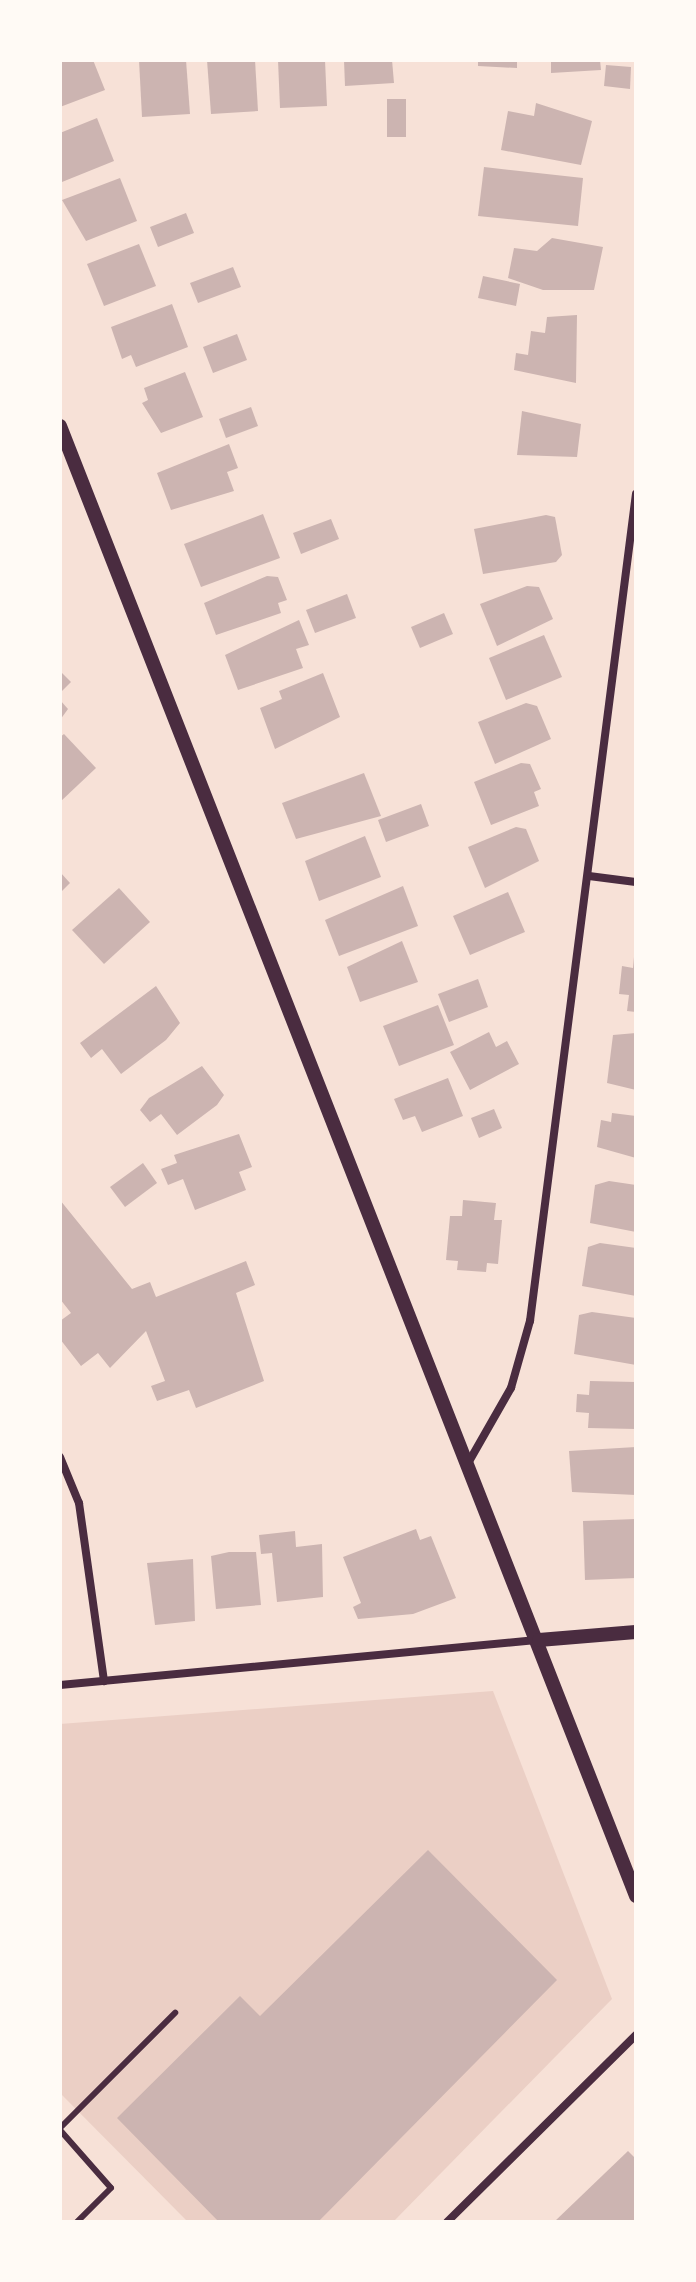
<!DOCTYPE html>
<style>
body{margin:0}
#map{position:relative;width:696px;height:2282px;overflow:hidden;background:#f7e1d7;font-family:"Crimson Pro",serif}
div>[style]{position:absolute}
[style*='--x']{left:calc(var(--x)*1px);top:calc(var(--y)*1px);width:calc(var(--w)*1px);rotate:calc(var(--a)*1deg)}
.green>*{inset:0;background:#ebcfc5}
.building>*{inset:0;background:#ccb4b1}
.service>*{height:6px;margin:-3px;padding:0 3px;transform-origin:3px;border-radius:3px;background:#4a2c40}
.minor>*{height:8px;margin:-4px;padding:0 4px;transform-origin:4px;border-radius:4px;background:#4a2c40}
.tertiary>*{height:14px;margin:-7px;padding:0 7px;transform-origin:7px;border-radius:7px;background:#4a2c40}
span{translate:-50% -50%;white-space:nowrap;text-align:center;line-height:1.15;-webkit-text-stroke:8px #fffaf5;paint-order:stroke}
.frame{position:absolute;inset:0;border:62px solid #fffaf5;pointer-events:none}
</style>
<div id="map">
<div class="green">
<div style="clip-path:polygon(493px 1691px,612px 1999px,393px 2222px,188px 2222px,60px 2093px,60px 1724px)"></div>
</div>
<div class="building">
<div style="clip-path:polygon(60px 60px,93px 60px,105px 90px,60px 107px)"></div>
<div style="clip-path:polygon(139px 60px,186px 60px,190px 114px,142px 117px)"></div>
<div style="clip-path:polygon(207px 60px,255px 60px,258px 111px,211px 114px)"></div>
<div style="clip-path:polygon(278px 60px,325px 60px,327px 106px,280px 108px)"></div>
<div style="clip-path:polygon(344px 60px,392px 60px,394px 83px,345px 86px)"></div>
<div style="clip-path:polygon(478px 60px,517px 60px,517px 68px,478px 66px)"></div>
<div style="clip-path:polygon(551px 60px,600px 60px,601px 70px,551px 73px)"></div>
<div style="clip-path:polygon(606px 65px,631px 67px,630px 89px,604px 86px)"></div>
<div style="clip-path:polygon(387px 99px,406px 99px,406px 137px,387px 137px)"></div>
<div style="clip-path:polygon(536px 103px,592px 121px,581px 165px,501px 150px,508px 111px,534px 116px)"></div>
<div style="clip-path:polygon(97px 118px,114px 161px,62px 182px,60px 133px)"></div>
<div style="clip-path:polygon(484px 167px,583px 178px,578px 226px,478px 216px)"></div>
<div style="clip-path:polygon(120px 178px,137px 221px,86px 241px,62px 200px)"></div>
<div style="clip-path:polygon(186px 213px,194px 233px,158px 247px,150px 227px)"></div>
<div style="clip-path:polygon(552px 238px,603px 247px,594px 290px,543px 290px,508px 278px,514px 248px,537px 251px)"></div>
<div style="clip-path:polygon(139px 244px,156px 286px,104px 306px,87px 264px)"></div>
<div style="clip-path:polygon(233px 267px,241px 287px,198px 303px,190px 283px)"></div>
<div style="clip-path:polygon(483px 276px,520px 284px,516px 306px,478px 298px)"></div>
<div style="clip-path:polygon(172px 304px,188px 347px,136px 367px,131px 355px,122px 359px,111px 327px)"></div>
<div style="clip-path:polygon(577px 315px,576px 383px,514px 370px,516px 353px,528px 355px,531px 331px,545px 333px,547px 317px)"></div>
<div style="clip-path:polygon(237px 334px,247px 360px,213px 373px,203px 347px)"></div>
<div style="clip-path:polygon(185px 372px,203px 417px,161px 433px,142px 403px,148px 400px,144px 388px)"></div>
<div style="clip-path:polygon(251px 407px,258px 426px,226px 438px,219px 419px)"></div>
<div style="clip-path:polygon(522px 411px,581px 424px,577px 457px,517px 455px)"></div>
<div style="clip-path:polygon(229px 444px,238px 468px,227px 472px,234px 491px,171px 510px,157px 473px)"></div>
<div style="clip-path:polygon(263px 514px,280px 558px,201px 587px,184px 544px)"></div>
<div style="clip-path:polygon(546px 515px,555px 517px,562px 555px,556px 562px,483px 574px,474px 529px)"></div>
<div style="clip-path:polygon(331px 519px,339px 539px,301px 554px,293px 533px)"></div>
<div style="clip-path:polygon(267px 576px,278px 577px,287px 600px,278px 603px,281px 613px,216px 635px,204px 603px)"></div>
<div style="clip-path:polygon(527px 586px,539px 587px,553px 619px,497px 646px,480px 604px)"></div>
<div style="clip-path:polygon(347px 594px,356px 618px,315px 633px,306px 610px)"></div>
<div style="clip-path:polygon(444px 613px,453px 634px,420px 648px,411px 627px)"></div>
<div style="clip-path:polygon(299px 620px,309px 645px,296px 649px,303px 668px,238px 690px,225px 655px)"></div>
<div style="clip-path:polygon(544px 635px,562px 677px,506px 700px,489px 658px)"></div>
<div style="clip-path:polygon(60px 671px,71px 682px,60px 693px)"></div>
<div style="clip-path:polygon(323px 673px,340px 717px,275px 749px,260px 708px,282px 699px,279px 691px)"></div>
<div style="clip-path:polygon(60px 700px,68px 709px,60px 720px)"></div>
<div style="clip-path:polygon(526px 703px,537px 706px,551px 739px,495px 764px,478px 722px)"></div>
<div style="clip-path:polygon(64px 734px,96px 768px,60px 802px,60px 737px)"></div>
<div style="clip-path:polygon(521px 763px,530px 764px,541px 789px,534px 792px,539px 806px,491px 825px,474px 782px)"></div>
<div style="clip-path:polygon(364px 773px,381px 816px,296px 839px,282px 803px)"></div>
<div style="clip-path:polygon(421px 804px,429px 826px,386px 842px,378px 820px)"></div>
<div style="clip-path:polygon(516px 827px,526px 829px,539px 861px,485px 888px,468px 847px)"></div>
<div style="clip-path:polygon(365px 836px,381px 877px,319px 901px,305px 861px)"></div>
<div style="clip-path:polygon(60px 872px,70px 883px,60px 893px)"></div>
<div style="clip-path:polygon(403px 886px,418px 926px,339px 956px,325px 920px)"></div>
<div style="clip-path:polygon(119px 888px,150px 922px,104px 964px,72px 930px)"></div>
<div style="clip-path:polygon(508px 892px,525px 932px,470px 955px,453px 916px)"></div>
<div style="clip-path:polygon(402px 941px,418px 982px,360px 1002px,347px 967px)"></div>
<div style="clip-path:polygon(634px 957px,636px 957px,636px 1012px,627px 1011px,629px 995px,619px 994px,622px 966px,633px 968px)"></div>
<div style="clip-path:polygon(478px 979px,488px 1007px,449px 1022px,438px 994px)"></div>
<div style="clip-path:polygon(156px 986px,180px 1023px,166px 1040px,121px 1074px,102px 1049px,91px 1058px,80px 1043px)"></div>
<div style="clip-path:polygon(438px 1005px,454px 1045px,399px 1066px,383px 1026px)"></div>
<div style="clip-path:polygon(489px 1032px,496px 1047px,507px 1041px,519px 1064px,470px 1090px,450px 1052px)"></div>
<div style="clip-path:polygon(636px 1033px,636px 1090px,607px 1083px,613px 1035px)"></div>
<div style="clip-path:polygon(202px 1066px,224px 1095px,217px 1105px,177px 1135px,161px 1114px,150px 1122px,140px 1110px,149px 1098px)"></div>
<div style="clip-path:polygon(448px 1078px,463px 1116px,422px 1132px,415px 1116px,403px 1120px,394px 1099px)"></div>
<div style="clip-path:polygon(494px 1109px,502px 1128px,479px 1138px,471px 1118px)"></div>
<div style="clip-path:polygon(612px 1113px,636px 1116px,636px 1158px,597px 1147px,601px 1120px,611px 1122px)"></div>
<div style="clip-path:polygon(239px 1134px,252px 1167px,239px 1172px,246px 1190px,195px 1210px,183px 1179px,168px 1185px,161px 1169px,177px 1163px,174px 1155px)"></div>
<div style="clip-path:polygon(143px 1163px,157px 1183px,125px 1207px,110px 1187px)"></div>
<div style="clip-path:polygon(609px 1181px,636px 1185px,636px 1232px,590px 1223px,595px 1185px)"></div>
<div style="clip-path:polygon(60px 1200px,132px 1289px,150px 1282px,156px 1297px,246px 1261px,255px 1285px,236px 1293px,264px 1381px,196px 1408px,189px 1390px,157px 1401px,151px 1386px,165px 1381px,146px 1331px,110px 1368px,98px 1353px,81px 1366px,60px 1339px,60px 1321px,71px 1313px,60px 1299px)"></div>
<div style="clip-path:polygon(463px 1200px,496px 1203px,494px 1220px,502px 1220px,498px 1264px,487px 1263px,486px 1272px,457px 1270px,458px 1261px,446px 1260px,450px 1216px,462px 1216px)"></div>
<div style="clip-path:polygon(600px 1243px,636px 1248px,636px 1296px,582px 1286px,588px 1247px)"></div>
<div style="clip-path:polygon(592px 1312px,636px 1318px,636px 1365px,574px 1354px,579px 1315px)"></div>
<div style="clip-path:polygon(590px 1381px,636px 1382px,636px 1429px,588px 1428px,589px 1413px,576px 1412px,577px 1394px,589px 1395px)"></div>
<div style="clip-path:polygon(636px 1447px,636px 1495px,572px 1492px,569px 1451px)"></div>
<div style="clip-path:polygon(636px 1519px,636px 1578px,585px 1580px,583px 1521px)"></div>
<div style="clip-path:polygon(416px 1529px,420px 1540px,431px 1536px,456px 1598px,413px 1614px,358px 1619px,353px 1607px,361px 1603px,343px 1557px)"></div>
<div style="clip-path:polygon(295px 1531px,296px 1547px,322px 1544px,323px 1597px,277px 1602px,272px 1553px,261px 1554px,259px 1535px)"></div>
<div style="clip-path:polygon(229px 1552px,256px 1552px,261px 1605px,216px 1609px,211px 1556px)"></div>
<div style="clip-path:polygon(193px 1559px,195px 1621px,155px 1625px,147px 1563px)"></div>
<div style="clip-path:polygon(428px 1850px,557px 1980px,318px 2222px,219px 2222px,117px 2118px,240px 1996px,260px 2016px)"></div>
<div style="clip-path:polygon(628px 2151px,636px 2159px,636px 2222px,554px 2222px)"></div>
</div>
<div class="service">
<div style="--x:60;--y:2128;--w:163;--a:-45"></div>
<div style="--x:60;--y:2130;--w:77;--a:48.7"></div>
<div style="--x:111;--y:2188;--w:48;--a:135"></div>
</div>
<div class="minor">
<div style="--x:589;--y:876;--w:47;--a:7.3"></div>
<div style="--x:60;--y:1457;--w:50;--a:67.6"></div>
<div style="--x:79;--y:1503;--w:180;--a:82"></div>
<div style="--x:467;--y:1465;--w:89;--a:-60.3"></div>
<div style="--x:511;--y:1388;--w:70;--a:-74.2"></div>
<div style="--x:530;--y:1321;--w:834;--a:-82.7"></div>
<div style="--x:60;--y:1685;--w:481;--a:-5.4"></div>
<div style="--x:447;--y:2222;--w:266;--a:-44.7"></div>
</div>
<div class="tertiary">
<div style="--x:60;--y:426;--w:1579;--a:68.6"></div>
<div style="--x:539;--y:1640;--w:97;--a:-4.7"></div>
</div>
<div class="frame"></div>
</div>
